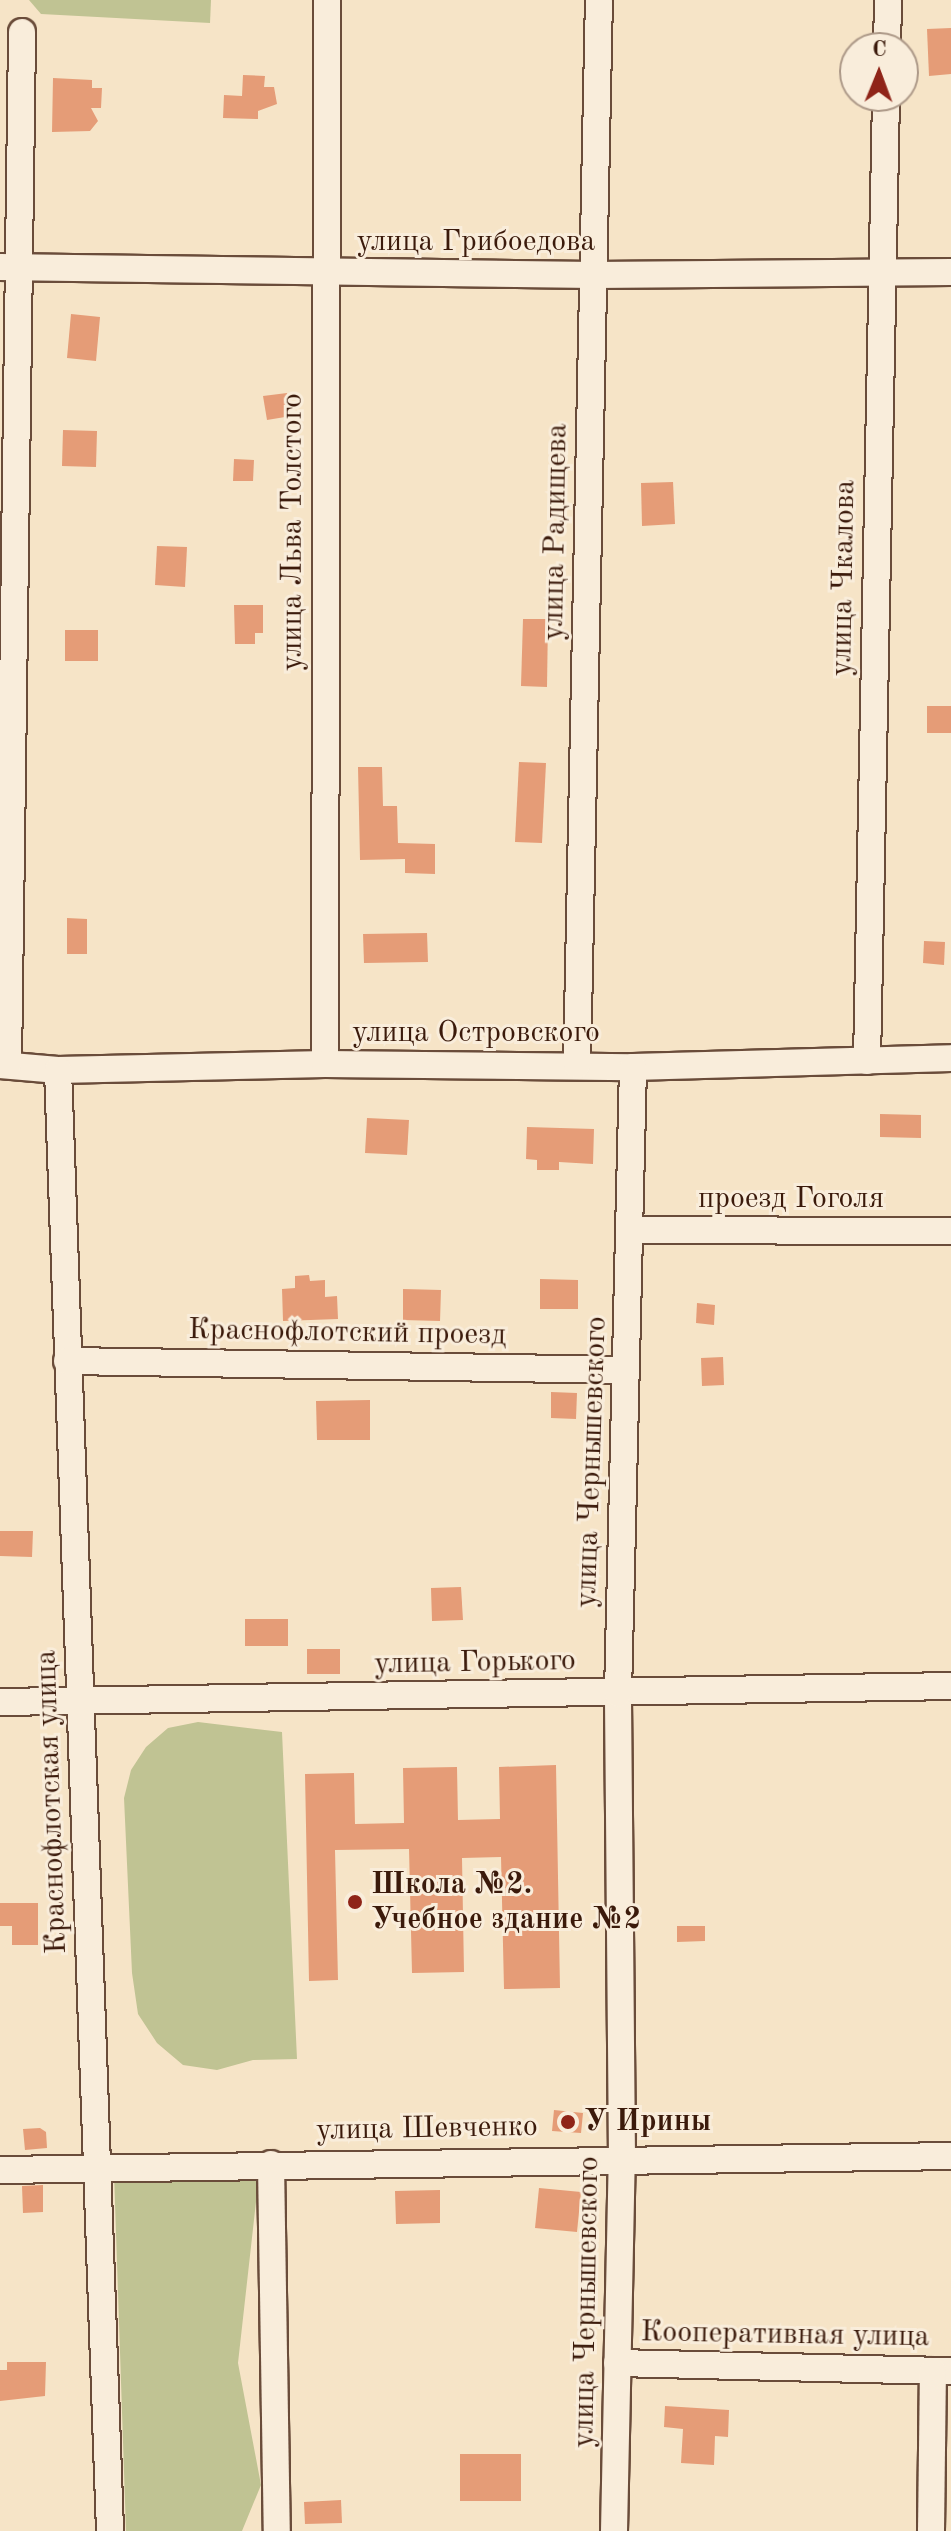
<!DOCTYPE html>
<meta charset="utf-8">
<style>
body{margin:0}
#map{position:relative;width:951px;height:2531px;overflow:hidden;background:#f6e4c7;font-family:"Old Standard TT",serif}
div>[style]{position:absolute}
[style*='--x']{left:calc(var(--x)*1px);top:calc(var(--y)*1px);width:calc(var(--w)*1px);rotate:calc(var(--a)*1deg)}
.green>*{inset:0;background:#c0c393}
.building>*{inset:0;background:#e59c77}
.roads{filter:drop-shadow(2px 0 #6a4c3a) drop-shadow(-2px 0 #6a4c3a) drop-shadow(0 2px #6a4c3a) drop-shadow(0 -2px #6a4c3a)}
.minor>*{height:26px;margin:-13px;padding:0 13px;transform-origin:13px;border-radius:13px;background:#f9eddb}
.dots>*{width:22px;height:22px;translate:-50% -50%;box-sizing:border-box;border:4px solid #f9eddb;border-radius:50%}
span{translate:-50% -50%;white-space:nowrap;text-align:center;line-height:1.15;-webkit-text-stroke:6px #f9eddb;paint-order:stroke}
.street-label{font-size:30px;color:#3b1a0b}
.poi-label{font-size:30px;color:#3b1a0b;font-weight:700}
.left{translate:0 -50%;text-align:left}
.north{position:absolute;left:839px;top:32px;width:80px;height:80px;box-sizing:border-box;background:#f9eddb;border:2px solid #ad9988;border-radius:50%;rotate:1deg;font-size:22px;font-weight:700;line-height:32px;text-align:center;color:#3b1a0b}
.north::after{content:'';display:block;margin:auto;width:28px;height:36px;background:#8f2418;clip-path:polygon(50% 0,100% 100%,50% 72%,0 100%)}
</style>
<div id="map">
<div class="green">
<div style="clip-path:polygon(29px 0,211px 0,210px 23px,41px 14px)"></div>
<div style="clip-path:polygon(198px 1722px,282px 1732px,297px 2059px,253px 2060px,217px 2070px,183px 2065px,157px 2043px,138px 2014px,132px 1973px,124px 1798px,131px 1770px,146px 1747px,168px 1728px)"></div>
<div style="clip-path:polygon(260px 2166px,238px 2363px,261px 2485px,242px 2531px,126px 2531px,114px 2173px)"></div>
</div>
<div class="building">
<div style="clip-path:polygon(951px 28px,951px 74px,929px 76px,927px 29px)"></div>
<div style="clip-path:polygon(243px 75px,265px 76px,264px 87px,274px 87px,277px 104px,258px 111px,258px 119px,223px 118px,224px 95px,242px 96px)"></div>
<div style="clip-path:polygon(53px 78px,92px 80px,92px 88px,102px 88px,101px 108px,91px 108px,98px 121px,90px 131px,52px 132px)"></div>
<div style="clip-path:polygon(71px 314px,100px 317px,96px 361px,67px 358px)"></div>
<div style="clip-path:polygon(287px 393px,291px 416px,267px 420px,263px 396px)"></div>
<div style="clip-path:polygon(63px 430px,97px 431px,96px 467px,62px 466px)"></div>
<div style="clip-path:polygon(234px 459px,254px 460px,253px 481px,233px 481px)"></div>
<div style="clip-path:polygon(673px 482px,675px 524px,642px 526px,641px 483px)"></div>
<div style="clip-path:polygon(157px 546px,187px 547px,185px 587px,155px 585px)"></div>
<div style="clip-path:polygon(234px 605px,263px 605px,263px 633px,255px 633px,255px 644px,235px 644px)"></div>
<div style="clip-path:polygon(523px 619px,548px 619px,547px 687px,521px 686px)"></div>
<div style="clip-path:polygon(65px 630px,98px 630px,98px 661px,65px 661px)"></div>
<div style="clip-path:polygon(927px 706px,951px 706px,951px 733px,927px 733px)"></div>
<div style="clip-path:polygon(519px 762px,546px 763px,542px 843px,515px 842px)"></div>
<div style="clip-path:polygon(358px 767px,382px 767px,383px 806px,397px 806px,398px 843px,435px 844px,435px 874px,405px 873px,405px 859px,360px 860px)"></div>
<div style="clip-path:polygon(67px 918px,87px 919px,87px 954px,67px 954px)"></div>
<div style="clip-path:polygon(427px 933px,428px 962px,364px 963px,363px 934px)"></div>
<div style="clip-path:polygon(924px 941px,945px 942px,944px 965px,923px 963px)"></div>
<div style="clip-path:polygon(880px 1114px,921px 1115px,921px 1138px,880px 1137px)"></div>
<div style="clip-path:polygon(367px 1118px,409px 1120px,407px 1155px,365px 1153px)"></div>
<div style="clip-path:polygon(527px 1127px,594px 1129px,593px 1164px,559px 1162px,559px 1170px,537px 1170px,537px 1160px,526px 1159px)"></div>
<div style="clip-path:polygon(309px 1275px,310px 1281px,325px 1280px,325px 1297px,337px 1296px,338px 1319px,283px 1321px,282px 1289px,295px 1288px,295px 1276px)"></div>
<div style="clip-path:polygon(540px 1279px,578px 1280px,578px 1309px,540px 1309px)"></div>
<div style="clip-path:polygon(403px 1289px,441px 1290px,440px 1321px,403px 1320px)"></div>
<div style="clip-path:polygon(697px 1303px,715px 1305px,714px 1325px,696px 1323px)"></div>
<div style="clip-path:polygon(723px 1357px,724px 1385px,702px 1386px,701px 1358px)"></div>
<div style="clip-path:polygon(551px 1392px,577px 1393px,576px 1419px,551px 1418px)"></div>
<div style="clip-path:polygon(370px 1400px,370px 1440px,317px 1440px,316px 1401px)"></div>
<div style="clip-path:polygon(0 1531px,33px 1531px,32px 1557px,0 1556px)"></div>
<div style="clip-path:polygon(461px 1587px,463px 1620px,432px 1621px,431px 1588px)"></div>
<div style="clip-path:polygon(245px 1619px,288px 1619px,288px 1646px,245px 1646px)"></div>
<div style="clip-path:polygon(307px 1649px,340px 1649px,340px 1674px,307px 1674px)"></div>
<div style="clip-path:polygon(556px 1765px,560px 1988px,504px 1989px,501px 1857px,462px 1858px,464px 1972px,412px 1973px,409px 1849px,335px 1850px,338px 1980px,309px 1981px,305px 1774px,354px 1773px,355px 1824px,404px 1823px,403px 1768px,457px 1767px,458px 1820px,500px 1819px,499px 1767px)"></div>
<div style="clip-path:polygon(0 1903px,38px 1903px,38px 1945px,12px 1945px,12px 1926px,0 1926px)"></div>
<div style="clip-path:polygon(677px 1926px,705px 1926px,705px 1941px,677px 1942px)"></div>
<div style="clip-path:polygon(554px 2110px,583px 2113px,581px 2133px,552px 2131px)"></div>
<div style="clip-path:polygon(40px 2128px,46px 2132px,47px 2148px,25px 2150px,23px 2129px)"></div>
<div style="clip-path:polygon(43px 2185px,43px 2212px,23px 2213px,22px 2186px)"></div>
<div style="clip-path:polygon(539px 2188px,581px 2192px,577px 2232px,535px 2228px)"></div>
<div style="clip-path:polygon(440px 2190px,440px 2223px,396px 2224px,395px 2191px)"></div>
<div style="clip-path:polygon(7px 2362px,46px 2362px,45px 2396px,0 2401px,0 2370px,7px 2370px)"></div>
<div style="clip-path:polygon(665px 2406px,729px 2410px,728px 2437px,715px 2436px,714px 2465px,681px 2463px,683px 2429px,664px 2427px)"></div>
<div style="clip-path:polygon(460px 2454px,521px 2454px,521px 2501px,460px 2501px)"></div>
<div style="clip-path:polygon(341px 2500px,342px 2523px,305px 2524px,304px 2502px)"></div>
</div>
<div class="roads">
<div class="minor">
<div style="--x:887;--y:48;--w:48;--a:-88.8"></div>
<div style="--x:0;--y:267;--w:594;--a:0.77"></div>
<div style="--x:594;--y:275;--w:357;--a:-0.5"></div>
<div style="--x:867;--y:1061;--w:965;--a:-88.87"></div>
<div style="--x:325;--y:1064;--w:1064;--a:-89.89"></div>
<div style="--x:0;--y:1065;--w:58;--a:4.9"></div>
<div style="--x:58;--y:1070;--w:267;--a:-1.3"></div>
<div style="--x:325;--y:1064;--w:308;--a:0.6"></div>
<div style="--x:633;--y:1067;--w:318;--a:-1.6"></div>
<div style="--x:8;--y:1065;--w:1033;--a:-89.22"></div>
<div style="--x:577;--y:1065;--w:1065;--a:-88.82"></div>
<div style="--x:58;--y:1070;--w:1462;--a:87.96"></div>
<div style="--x:632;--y:1230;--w:319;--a:0.2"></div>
<div style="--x:67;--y:1361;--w:558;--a:0.92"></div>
<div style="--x:0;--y:1702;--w:951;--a:-0.96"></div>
<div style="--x:271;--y:2164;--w:367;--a:89.1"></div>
<div style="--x:0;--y:2170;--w:951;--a:-0.84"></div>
<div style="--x:617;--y:2363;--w:334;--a:1.4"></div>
<div style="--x:614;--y:2531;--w:373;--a:-88.8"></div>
<div style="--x:622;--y:2158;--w:464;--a:-90.5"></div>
<div style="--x:618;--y:1694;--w:627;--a:-88.63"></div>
<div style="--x:931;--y:2531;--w:160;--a:-89.3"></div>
</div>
</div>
<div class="dots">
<div style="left:355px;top:1902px;background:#8f2418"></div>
<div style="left:568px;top:2122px;background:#8f2418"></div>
</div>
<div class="street-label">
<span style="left:476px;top:242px">улица Грибоедова</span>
<span style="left:293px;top:532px;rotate:-90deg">улица Льва Толстого</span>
<span style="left:556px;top:532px;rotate:-89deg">улица Радищева</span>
<span style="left:844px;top:578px;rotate:-89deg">улица Чкалова</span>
<span style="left:476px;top:1033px">улица Островского</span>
<span style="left:791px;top:1199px">проезд Гоголя</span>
<span style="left:347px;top:1333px;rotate:1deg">Краснофлотский проезд</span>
<span style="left:592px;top:1462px;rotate:-88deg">улица Чернышевского</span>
<span style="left:475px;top:1663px;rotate:-1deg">улица Горького</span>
<span style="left:52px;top:1802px;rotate:-92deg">Краснофлотская улица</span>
<span style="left:427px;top:2129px;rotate:-1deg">улица Шевченко</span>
<span style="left:587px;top:2302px;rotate:-89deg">улица Чернышевского</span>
<span style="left:785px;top:2335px;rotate:1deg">Кооперативная улица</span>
</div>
<div class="poi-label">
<span class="left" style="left:371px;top:1902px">Школа №2.<br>Учебное здание №2</span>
<span class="left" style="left:584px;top:2122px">У Ирины</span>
</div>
<div class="north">С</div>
</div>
